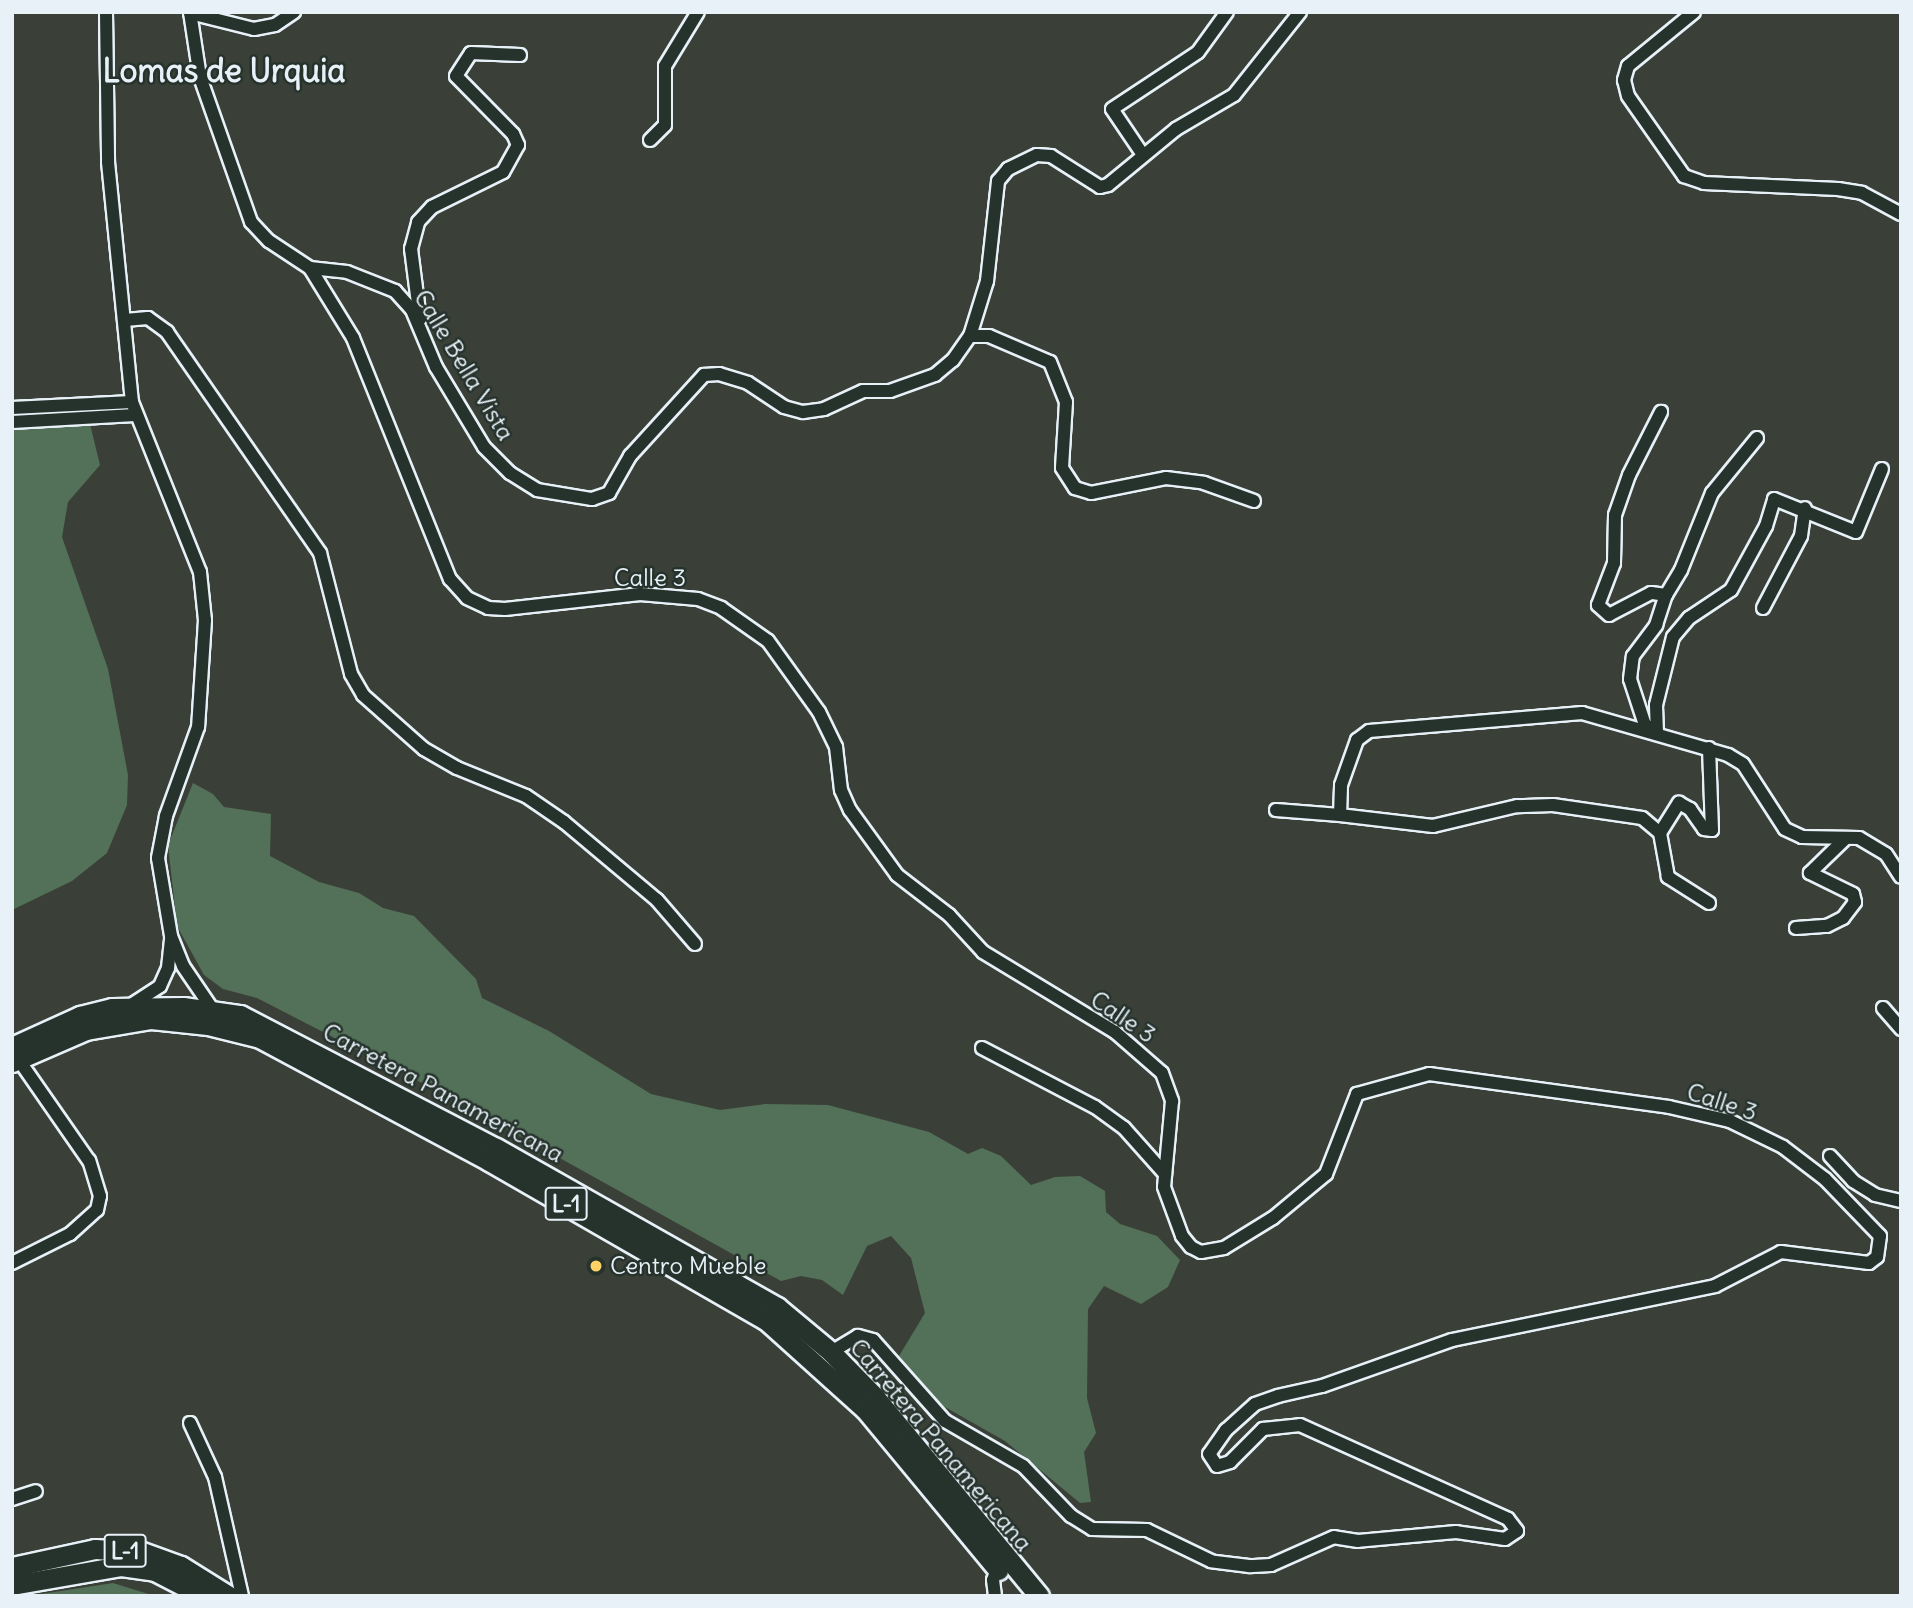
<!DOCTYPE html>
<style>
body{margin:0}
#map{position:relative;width:1913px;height:1608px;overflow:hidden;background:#3a4038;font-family:Delius,sans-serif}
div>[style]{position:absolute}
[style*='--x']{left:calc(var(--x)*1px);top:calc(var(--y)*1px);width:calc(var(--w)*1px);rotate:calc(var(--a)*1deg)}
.green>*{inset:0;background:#537058}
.roads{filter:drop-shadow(2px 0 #e8f1f8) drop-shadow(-2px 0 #e8f1f8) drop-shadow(0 2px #e8f1f8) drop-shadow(0 -2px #e8f1f8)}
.street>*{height:12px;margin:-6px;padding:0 6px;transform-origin:6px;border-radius:6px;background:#26332d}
.primary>*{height:19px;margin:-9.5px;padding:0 9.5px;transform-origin:9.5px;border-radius:9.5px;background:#26332d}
.dots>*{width:19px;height:19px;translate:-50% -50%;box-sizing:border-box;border:4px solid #26332d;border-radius:50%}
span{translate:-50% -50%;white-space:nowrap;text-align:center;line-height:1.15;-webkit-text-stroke:5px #26332d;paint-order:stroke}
.shield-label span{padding:2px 5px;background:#26332d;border:2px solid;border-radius:5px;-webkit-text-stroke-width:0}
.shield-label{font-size:23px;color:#e8f1f8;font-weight:700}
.street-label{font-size:24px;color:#e8f1f8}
.poi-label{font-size:24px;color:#e8f1f8}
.left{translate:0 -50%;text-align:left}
.district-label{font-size:32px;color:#e8f1f8;font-weight:700}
.frame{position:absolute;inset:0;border:14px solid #e8f1f8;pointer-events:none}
</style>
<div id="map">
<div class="green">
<div style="clip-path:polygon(89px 420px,100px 465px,68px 502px,62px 537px,108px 669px,128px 775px,127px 805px,107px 853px,72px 881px,12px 910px,12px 428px)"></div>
<div style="clip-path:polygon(193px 783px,213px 794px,224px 807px,271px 814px,270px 856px,319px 882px,359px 893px,383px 908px,414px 916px,476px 979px,482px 998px,549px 1031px,651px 1094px,720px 1110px,765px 1104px,828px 1105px,929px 1132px,968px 1154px,982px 1148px,1001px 1156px,1031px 1185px,1055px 1177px,1080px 1176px,1105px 1191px,1106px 1212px,1120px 1224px,1157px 1236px,1180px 1260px,1168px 1287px,1141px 1304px,1104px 1286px,1088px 1309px,1087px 1398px,1096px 1433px,1084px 1452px,1091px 1502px,1080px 1503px,1005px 1441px,936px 1402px,899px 1356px,925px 1313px,911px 1258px,891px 1236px,867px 1246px,843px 1295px,822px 1280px,801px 1276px,781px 1281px,461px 1103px,257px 998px,223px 989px,204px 975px,177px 926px,168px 845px)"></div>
<div style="clip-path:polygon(113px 1583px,155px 1596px,28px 1596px)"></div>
</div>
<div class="roads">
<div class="street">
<div style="--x:106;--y:12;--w:150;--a:89.2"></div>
<div style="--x:108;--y:162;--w:241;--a:84.3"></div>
<div style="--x:132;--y:402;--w:183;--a:68.2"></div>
<div style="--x:200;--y:572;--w:48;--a:84.1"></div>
<div style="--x:205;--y:620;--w:107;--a:93.7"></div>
<div style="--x:198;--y:727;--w:95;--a:109.8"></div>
<div style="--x:166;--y:816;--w:43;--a:100.8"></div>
<div style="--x:158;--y:858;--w:79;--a:80.5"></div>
<div style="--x:171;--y:936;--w:32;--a:68"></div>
<div style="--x:183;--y:966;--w:53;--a:55.7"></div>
<div style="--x:190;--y:12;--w:66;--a:81.3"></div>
<div style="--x:200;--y:77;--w:154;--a:70.6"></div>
<div style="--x:251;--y:222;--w:26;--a:47"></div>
<div style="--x:269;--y:241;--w:49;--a:33.4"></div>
<div style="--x:310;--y:268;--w:37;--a:6"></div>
<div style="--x:347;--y:272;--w:52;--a:21.6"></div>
<div style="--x:395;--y:291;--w:25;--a:48"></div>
<div style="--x:412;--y:310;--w:62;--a:67.2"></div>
<div style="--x:436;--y:367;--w:93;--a:59"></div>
<div style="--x:484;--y:447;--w:37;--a:45"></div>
<div style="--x:510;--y:473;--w:32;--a:32"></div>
<div style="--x:537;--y:490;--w:56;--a:9.3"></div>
<div style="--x:592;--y:499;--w:18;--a:-19"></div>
<div style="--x:609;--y:493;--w:43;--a:-60.4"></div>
<div style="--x:630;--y:456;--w:110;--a:-47.6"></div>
<div style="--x:704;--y:375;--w:15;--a:-4"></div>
<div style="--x:719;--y:374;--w:30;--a:17"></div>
<div style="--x:748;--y:383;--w:43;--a:33.7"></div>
<div style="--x:784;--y:407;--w:20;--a:15"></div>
<div style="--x:803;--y:412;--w:21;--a:-8"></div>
<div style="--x:824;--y:409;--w:43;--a:-24.8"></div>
<div style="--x:863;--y:391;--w:27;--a:0"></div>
<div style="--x:890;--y:391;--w:48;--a:-19.6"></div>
<div style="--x:935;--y:375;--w:23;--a:-40"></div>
<div style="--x:953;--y:360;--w:29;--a:-55"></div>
<div style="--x:970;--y:336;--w:58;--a:-72.8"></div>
<div style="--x:987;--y:281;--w:101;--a:-83.7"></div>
<div style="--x:998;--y:181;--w:16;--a:-50"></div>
<div style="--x:1008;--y:169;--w:32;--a:-26"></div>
<div style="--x:1037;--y:155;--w:14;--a:4"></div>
<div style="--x:1051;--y:156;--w:58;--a:32.3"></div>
<div style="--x:1100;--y:187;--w:8;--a:-14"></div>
<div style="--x:1108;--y:185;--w:88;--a:-39.5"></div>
<div style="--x:1176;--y:129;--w:67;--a:-30.4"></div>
<div style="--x:1234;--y:95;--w:106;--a:-51.5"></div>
<div style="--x:1694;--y:12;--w:85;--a:140.7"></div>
<div style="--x:1628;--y:66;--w:15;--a:106"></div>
<div style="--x:1624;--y:80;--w:16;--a:76"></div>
<div style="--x:1628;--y:96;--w:98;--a:55"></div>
<div style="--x:1684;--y:176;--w:21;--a:19"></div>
<div style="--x:1704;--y:183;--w:134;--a:2.6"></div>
<div style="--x:1838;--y:189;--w:24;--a:9"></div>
<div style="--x:1862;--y:193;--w:44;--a:28.3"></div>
<div style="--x:190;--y:13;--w:66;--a:14"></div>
<div style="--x:254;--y:29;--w:21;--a:-11"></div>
<div style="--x:275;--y:25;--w:23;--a:-34"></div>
<div style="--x:650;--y:140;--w:21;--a:-45"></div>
<div style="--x:665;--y:125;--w:59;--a:-90"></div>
<div style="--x:665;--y:66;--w:63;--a:-58.6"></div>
<div style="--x:1143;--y:155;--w:55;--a:-124"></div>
<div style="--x:1112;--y:109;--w:103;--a:-33.5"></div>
<div style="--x:1198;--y:52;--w:49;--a:-54.1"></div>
<div style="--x:310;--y:268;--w:82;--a:58.4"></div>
<div style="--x:353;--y:338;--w:260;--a:68.1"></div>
<div style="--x:450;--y:579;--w:25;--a:48"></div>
<div style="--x:467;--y:598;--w:23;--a:25"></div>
<div style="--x:488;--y:608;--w:17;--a:3"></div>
<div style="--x:505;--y:609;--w:136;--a:-6.3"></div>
<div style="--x:640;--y:594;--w:58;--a:4.9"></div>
<div style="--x:698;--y:599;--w:25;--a:21"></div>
<div style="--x:721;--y:608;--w:57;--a:35.1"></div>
<div style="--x:768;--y:641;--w:87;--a:54.3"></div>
<div style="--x:819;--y:712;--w:39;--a:64"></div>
<div style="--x:836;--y:747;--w:43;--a:83.4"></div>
<div style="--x:841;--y:790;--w:22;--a:66"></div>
<div style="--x:850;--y:810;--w:80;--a:54.1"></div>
<div style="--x:897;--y:875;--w:66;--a:37.6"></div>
<div style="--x:949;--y:915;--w:50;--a:47.4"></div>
<div style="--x:983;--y:952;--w:154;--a:31.2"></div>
<div style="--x:1115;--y:1032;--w:62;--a:41.1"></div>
<div style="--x:1162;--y:1073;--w:30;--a:70"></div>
<div style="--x:1172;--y:1101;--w:86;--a:95.3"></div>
<div style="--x:1164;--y:1187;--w:52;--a:69.8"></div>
<div style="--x:1182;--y:1236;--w:14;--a:51"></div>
<div style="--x:1191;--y:1247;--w:11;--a:27"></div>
<div style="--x:1201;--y:1252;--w:23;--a:-10"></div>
<div style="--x:1224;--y:1248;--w:57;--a:-31.5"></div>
<div style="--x:1273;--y:1218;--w:69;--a:-39.7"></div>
<div style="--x:1326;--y:1174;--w:86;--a:-68.8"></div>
<div style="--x:1357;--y:1094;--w:75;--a:-15.5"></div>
<div style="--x:1429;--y:1074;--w:242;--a:7.8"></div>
<div style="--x:1669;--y:1107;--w:63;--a:12.9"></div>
<div style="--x:1730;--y:1121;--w:59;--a:26.1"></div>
<div style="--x:1783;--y:1147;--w:53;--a:37.3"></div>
<div style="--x:1825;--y:1179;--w:79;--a:46"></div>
<div style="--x:1880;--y:1236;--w:21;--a:98"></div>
<div style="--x:1877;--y:1257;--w:10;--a:143"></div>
<div style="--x:1869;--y:1263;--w:89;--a:-172.9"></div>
<div style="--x:1781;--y:1252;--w:74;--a:152.7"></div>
<div style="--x:1715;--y:1286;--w:268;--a:168.4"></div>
<div style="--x:1452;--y:1340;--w:138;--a:160.5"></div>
<div style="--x:1322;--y:1386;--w:45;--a:167.2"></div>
<div style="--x:1278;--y:1396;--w:24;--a:161"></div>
<div style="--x:1255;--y:1404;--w:39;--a:138"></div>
<div style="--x:1226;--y:1430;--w:29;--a:125"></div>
<div style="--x:1209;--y:1454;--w:14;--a:56"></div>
<div style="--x:1217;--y:1466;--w:14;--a:-17"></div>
<div style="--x:1230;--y:1462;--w:47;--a:-45"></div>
<div style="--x:1263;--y:1429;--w:37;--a:-6"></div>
<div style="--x:1300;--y:1425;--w:228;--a:24.3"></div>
<div style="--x:1508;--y:1519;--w:15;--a:53"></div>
<div style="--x:1517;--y:1531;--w:14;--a:146"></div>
<div style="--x:1505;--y:1539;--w:49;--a:-171.9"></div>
<div style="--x:1456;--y:1532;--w:98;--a:174.8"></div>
<div style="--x:1358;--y:1541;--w:24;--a:-171"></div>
<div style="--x:1334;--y:1537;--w:69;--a:156"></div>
<div style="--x:1271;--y:1565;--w:22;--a:177"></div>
<div style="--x:1249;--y:1566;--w:38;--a:-173"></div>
<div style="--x:1211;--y:1561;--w:71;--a:-154.2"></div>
<div style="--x:1147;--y:1530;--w:55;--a:-179"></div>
<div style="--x:1092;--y:1529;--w:25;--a:-148"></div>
<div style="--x:1071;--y:1516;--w:69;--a:-133.8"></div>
<div style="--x:1023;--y:1466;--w:90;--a:-150"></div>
<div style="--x:945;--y:1421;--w:108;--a:-131.6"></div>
<div style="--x:873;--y:1340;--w:16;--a:-165"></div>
<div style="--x:858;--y:1336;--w:31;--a:149"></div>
<div style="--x:420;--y:319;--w:71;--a:-97.3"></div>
<div style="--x:411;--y:249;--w:28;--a:-75"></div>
<div style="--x:418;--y:222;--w:21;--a:-47"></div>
<div style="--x:432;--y:207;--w:79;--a:-26.2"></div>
<div style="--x:503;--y:172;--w:31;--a:-61"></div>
<div style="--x:518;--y:145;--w:12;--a:-114"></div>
<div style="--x:513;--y:134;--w:81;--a:-134.5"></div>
<div style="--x:456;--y:76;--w:27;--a:-57"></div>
<div style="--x:471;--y:53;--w:49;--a:2.3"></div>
<div style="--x:125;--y:320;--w:23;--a:-5"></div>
<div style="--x:148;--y:318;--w:24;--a:36"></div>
<div style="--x:167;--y:332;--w:269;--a:55.3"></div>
<div style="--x:320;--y:553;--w:125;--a:75.6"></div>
<div style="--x:351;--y:674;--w:24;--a:60"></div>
<div style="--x:363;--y:695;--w:81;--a:41.5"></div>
<div style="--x:424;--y:749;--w:38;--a:30"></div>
<div style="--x:457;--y:768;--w:74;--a:22.1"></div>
<div style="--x:526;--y:796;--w:46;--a:34.4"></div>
<div style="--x:564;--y:822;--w:121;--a:40"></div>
<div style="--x:657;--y:900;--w:58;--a:49.2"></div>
<div style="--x:970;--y:336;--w:19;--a:0"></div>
<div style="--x:989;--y:336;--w:66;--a:23.1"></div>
<div style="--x:1050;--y:362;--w:43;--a:68.2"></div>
<div style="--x:1066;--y:402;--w:66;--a:93.5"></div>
<div style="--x:1062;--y:468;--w:24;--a:57"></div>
<div style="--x:1075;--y:488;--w:17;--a:17"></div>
<div style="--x:1091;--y:493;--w:76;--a:-11.3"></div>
<div style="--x:1166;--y:478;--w:38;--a:7"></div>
<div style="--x:1204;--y:483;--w:53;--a:19.8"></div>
<div style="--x:12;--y:408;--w:120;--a:-2.9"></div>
<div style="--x:12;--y:422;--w:123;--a:-3.3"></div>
<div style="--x:1666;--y:595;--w:29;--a:-59"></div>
<div style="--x:1681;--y:570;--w:83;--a:-68.1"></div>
<div style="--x:1712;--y:493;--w:71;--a:-50.7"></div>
<div style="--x:1763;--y:608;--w:81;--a:-62.2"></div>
<div style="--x:1801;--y:536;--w:28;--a:-82"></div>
<div style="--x:1657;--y:731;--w:13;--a:-153"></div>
<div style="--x:1645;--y:725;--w:48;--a:-108.1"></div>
<div style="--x:1630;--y:679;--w:23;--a:-83"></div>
<div style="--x:1633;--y:656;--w:39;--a:-53"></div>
<div style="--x:1656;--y:625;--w:32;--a:-72"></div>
<div style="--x:1666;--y:595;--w:15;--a:-172"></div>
<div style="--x:1651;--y:593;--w:47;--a:152.4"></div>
<div style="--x:1609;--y:615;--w:15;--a:-138"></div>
<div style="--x:1598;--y:605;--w:45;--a:-69.1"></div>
<div style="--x:1614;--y:563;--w:48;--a:-88.8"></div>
<div style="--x:1615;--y:515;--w:42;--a:-70.7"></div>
<div style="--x:1629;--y:475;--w:71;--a:-63.1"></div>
<div style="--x:1657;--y:734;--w:29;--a:-92"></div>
<div style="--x:1656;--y:705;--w:70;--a:-76"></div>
<div style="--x:1673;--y:637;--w:25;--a:-50"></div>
<div style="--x:1689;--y:618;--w:50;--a:-33.7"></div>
<div style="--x:1731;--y:590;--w:73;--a:-61.3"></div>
<div style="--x:1766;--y:526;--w:28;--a:-73"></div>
<div style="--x:1774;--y:499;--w:88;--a:21.9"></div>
<div style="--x:1856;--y:532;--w:68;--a:-67.6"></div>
<div style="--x:1276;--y:810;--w:64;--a:4.5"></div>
<div style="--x:1660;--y:833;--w:36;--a:-58"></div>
<div style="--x:1679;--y:803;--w:13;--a:29"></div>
<div style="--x:1690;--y:809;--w:24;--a:55"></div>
<div style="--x:1704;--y:829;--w:8;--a:7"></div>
<div style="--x:1712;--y:830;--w:82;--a:-92.1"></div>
<div style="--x:1709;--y:903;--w:49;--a:-147.6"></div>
<div style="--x:1668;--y:877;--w:45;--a:-100.3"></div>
<div style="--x:1660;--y:833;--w:23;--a:-140"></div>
<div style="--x:1642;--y:818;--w:90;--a:-171.7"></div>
<div style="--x:1553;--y:805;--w:36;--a:178"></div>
<div style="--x:1517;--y:806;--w:86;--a:166.6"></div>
<div style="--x:1433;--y:826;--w:94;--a:-173.3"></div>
<div style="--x:1340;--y:815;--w:30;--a:-88"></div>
<div style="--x:1341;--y:785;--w:48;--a:-70.4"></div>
<div style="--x:1357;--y:740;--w:15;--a:-37"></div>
<div style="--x:1369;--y:731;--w:214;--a:-4.8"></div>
<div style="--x:1582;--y:713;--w:152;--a:16"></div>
<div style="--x:1728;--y:755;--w:17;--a:31"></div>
<div style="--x:1743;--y:764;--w:77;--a:57.1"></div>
<div style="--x:1785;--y:829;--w:19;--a:25"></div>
<div style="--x:1802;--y:837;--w:57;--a:1"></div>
<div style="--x:1859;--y:838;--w:31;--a:31"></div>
<div style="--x:1886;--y:854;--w:27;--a:57"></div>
<div style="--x:1796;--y:928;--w:31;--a:-4"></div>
<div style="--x:1827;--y:926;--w:18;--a:-27"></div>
<div style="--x:1843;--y:918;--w:20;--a:-53"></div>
<div style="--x:1855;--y:902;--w:8;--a:-104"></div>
<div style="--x:1853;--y:894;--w:48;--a:-154"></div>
<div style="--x:1810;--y:873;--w:50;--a:-44.2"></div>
<div style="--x:128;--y:1007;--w:38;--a:-33"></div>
<div style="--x:160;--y:986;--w:20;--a:-66"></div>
<div style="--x:168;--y:968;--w:28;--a:-84"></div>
<div style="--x:1883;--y:1008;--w:28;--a:49"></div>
<div style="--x:982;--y:1048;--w:127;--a:27.6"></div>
<div style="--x:1095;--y:1107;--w:36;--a:36"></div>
<div style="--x:1124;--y:1128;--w:62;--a:48.3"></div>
<div style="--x:1830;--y:1156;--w:34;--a:47"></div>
<div style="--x:1853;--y:1181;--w:26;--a:32"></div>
<div style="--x:1875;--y:1195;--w:27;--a:13"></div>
<div style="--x:12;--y:1263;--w:65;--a:-26.6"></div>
<div style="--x:70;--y:1234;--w:36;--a:-42"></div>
<div style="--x:97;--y:1210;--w:14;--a:-78"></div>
<div style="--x:100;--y:1196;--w:37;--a:-107"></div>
<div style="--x:89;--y:1161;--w:124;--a:-124.8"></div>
<div style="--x:190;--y:1423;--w:60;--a:65.2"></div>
<div style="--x:215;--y:1477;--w:122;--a:77.2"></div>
<div style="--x:12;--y:1499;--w:25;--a:-18"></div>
<div style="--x:995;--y:1596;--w:16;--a:-97"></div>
<div style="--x:993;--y:1580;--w:12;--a:-70"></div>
</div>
<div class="primary">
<div style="--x:12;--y:1047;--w:75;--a:-24.5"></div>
<div style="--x:80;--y:1016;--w:33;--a:-14"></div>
<div style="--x:112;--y:1008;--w:71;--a:-0.8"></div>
<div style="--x:183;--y:1007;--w:58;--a:8"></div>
<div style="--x:240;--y:1015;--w:288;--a:27.5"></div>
<div style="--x:496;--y:1148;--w:323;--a:29.5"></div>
<div style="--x:777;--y:1307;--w:70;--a:39.8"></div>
<div style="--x:831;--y:1352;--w:63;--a:45.6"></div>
<div style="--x:875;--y:1397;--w:258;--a:50.5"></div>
<div style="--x:12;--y:1062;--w:81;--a:-23.4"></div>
<div style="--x:86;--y:1030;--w:66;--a:-9.6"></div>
<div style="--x:151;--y:1019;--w:57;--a:6"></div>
<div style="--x:208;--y:1025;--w:54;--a:14"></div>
<div style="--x:260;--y:1038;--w:260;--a:28.2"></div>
<div style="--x:489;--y:1161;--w:319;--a:29.9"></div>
<div style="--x:766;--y:1320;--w:133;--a:42"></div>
<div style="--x:865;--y:1409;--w:209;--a:50.4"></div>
<div style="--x:12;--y:1567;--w:85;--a:-12.2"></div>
<div style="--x:95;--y:1549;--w:47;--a:3.7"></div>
<div style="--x:142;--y:1552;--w:41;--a:19.7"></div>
<div style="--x:181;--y:1566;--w:57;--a:32"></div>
<div style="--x:12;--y:1585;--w:111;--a:-9.9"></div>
<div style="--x:121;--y:1566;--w:34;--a:8"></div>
<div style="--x:155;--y:1571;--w:54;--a:27.5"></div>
</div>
</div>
<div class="dots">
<div style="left:596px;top:1266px;background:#ffd166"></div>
</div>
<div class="shield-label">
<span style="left:566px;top:1204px">L-1</span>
<span style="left:125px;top:1551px">L-1</span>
</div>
<div class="street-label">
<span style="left:464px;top:365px;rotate:59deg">Calle Bella Vista</span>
<span style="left:650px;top:578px">Calle 3</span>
<span style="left:1123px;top:1017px;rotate:34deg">Calle 3</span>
<span style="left:443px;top:1093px;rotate:28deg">Carretera Panamericana</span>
<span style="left:1722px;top:1102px;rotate:18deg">Calle 3</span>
<span style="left:941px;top:1445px;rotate:50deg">Carretera Panamericana</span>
</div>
<div class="poi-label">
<span class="left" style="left:610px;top:1266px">Centro Mueble</span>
</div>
<div class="district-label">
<span style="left:224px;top:71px">Lomas de Urquia</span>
</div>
<div class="frame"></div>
</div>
